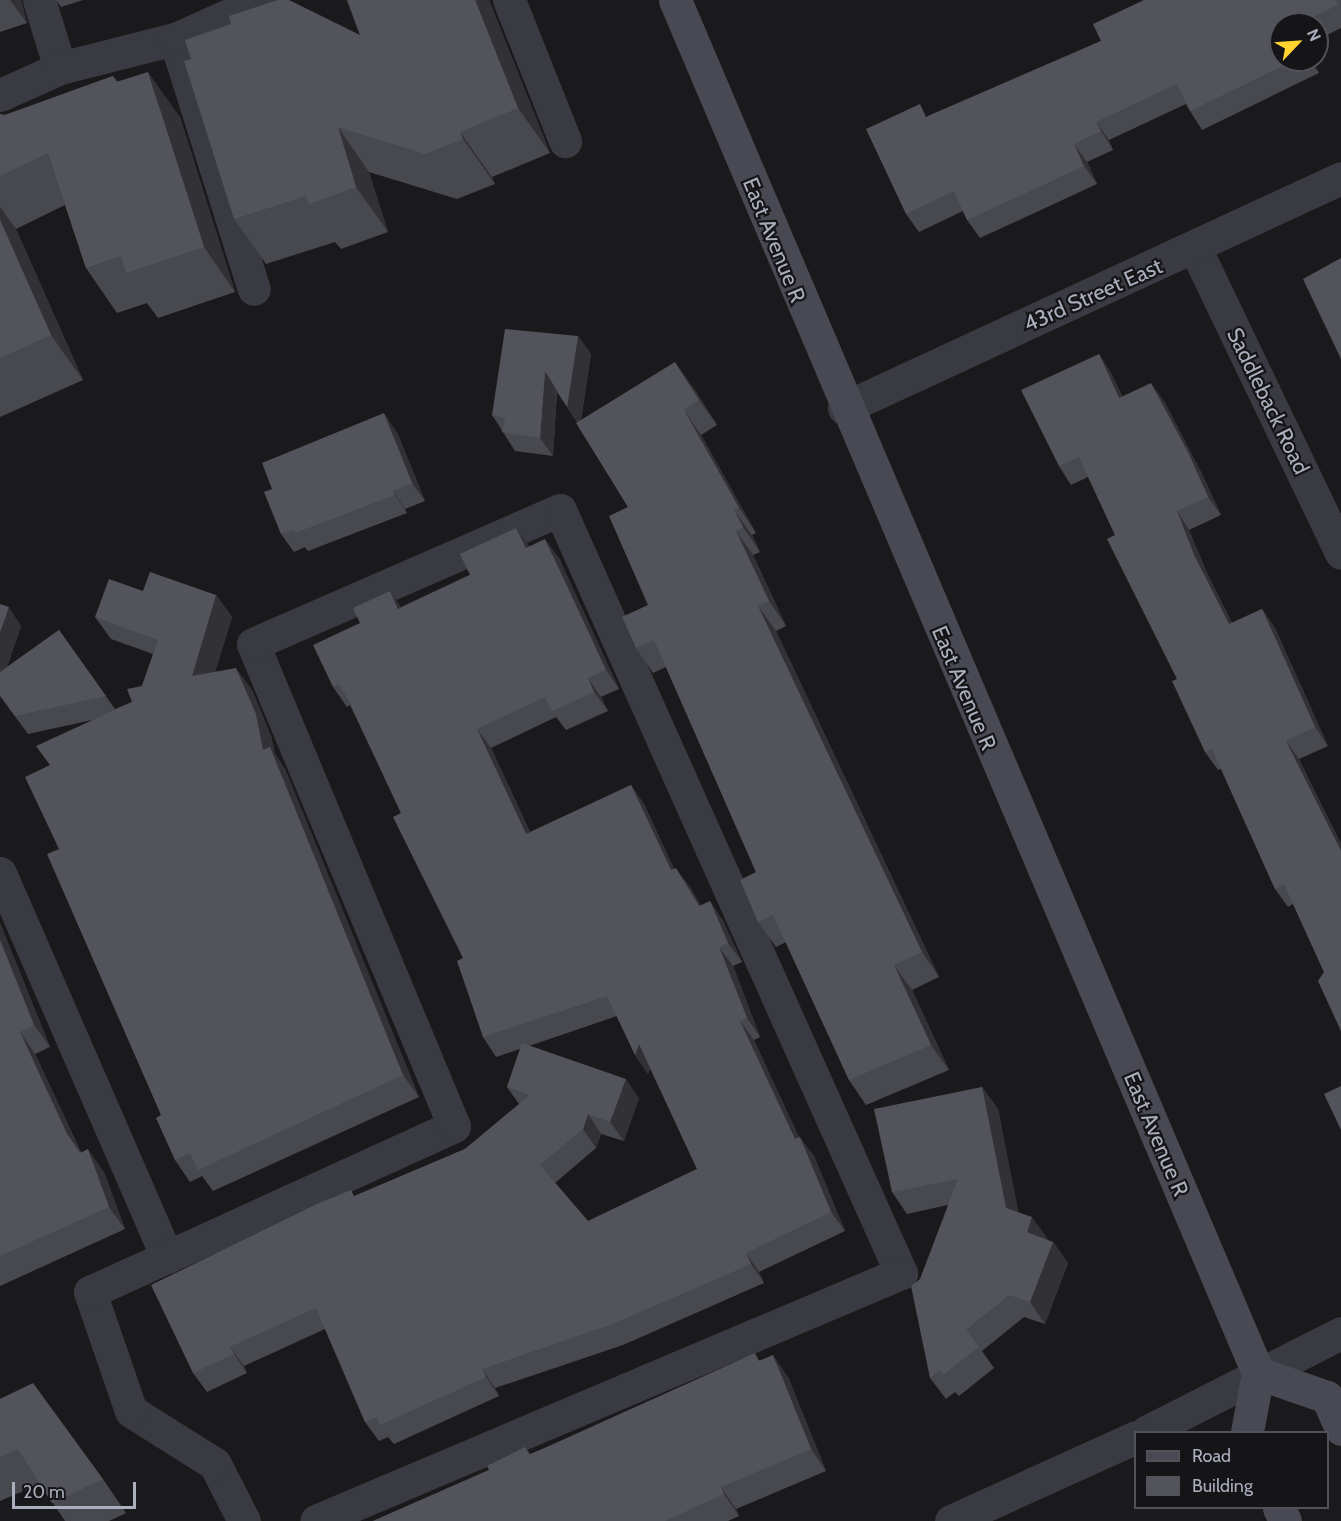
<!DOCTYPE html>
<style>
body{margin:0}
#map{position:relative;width:1341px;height:1521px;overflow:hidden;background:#1a191c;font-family:Cabin,sans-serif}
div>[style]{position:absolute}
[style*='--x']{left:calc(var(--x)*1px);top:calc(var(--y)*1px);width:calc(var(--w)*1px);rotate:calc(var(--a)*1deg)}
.minor>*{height:33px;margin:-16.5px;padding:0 16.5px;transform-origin:16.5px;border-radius:16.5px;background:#3a3a42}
.secondary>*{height:33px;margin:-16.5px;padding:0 16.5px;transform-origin:16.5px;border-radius:16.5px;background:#484952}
.wall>*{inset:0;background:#48494f}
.shaded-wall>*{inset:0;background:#313136}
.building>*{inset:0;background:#53545b}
span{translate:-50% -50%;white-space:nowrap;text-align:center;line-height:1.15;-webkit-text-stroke:4.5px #151417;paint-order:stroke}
.street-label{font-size:22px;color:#abaebd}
.legend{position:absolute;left:1134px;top:1431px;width:195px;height:78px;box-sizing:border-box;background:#151417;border:2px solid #515259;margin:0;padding:8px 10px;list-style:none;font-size:18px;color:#abaebd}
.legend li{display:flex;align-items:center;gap:12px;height:30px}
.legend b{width:30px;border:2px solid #515259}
.north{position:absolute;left:1269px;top:12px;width:60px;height:60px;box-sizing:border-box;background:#151417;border:2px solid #515259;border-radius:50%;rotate:65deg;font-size:16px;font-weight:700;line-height:24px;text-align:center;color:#abaebd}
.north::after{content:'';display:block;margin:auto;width:21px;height:27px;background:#ffd42f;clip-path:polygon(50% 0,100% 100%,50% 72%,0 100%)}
.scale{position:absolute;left:12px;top:1482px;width:124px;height:27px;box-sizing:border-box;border:3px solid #abaebd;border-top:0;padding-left:8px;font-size:18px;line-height:21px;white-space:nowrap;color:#abaebd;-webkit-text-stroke:4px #151417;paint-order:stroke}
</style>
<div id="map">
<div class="minor">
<div style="--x:39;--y:0;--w:71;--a:72.8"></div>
<div style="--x:509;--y:0;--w:152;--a:68.3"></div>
<div style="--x:175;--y:39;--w:262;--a:72.5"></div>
<div style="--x:0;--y:95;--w:66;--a:-24.2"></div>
<div style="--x:60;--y:68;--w:119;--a:-14.2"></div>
<div style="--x:175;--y:39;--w:95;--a:-24.1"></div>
<div style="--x:1195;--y:248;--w:338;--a:64.4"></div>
<div style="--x:844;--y:408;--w:548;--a:-24.83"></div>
<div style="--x:0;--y:873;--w:419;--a:66.5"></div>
<div style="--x:1146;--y:1432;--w:219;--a:-26.9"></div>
<div style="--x:244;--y:1521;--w:64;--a:-117"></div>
<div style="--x:215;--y:1464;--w:99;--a:-147.8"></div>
<div style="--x:131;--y:1411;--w:126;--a:-109"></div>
<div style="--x:90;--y:1292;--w:400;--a:-24.5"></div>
<div style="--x:454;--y:1126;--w:522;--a:-112.64"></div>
<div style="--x:253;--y:644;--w:335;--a:-23.6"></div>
<div style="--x:560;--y:510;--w:836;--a:65.92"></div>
<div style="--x:901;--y:1273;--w:635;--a:157.03"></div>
<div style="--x:951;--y:1521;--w:203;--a:-24.4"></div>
</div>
<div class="secondary">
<div style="--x:675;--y:0;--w:1492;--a:66.99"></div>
<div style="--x:1258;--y:1373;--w:60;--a:100.6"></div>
<div style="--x:1258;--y:1373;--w:73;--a:19.2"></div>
<div style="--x:1327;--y:1397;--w:35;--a:66"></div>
<div style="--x:1279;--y:1508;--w:14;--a:65"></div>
</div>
<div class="wall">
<div style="clip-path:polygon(0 0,21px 0,27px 23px,0 32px)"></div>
<div style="clip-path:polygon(56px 0,83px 0,61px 7px)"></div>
<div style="clip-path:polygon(347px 0,489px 0,550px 153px,492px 177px,495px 184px,457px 199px,369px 172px,388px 232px,341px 249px,335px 242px,266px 264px,234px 219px,360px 35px)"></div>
<div style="clip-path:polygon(1144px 0,1341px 0,1341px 28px,1317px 40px,1317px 24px,1281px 24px,1281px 60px,1312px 60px,1319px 73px,1202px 130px,1190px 111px,1186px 104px,1109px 140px,1113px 150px,1087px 162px,1097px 184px,980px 238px,967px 220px,963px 211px,919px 232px,906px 214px,928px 116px,1101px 41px)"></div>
<div style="clip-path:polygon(113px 76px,118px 82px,180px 117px,235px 292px,158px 318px,147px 303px,117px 313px,86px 268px,65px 205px,16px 229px,83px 380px,0 417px,0 114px,5px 115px)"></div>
<div style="clip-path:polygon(578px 336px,591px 354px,581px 420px,693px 387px,717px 425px,701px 435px,756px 533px,752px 535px,760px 552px,753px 555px,786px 626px,776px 631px,939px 977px,912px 990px,949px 1070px,866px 1105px,849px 1080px,786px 942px,776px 947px,758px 922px,756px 872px,666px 667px,653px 673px,636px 648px,648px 605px,628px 507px,577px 422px,557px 392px,553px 456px,515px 451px,492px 415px)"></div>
<div style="clip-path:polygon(1099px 354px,1111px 373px,1122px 396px,1164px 401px,1201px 472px,1221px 515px,1189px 530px,1207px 573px,1232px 623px,1262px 609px,1275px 628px,1328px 746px,1299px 759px,1341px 844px,1341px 1031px,1324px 972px,1293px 904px,1288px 907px,1275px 889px,1221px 769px,1218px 770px,1205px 752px,1177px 679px,1115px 535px,1088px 477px,1071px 485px,1059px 466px)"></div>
<div style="clip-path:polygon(397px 432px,425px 501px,405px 509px,407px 513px,308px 551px,305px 547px,294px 552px,281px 534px)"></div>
<div style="clip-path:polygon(evenodd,529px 547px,559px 558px,619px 689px,601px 697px,608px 711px,566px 730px,556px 717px,491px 748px,530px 832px,631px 785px,644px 804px,674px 869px,690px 887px,701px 906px,710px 901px,723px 921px,742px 962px,733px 966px,760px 1037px,754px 1040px,799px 1138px,814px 1156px,845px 1231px,759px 1272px,764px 1283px,623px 1345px,495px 1388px,499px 1396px,394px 1444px,388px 1437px,379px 1441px,365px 1422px,325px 1329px,244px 1366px,247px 1373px,207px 1392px,193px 1373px,355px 1196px,465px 1149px,519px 1104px,507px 1087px,520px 1049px,496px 1057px,483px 1037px,463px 958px,401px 813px,350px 705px,347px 707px,333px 687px,360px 623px,401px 607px,529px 547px,617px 1016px,635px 1055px,648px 1074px,650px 1068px,697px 1169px,588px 1221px,555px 1183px,596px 1148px,601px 1134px,624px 1141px,639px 1098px,529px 1046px,617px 1016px)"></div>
<div style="clip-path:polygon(143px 591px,216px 595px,232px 617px,215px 672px,252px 690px,271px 736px,275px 754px,285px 769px,419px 1097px,213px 1191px,202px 1176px,190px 1182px,175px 1160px,161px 1115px,59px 849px,50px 765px,92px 720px,28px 734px,0 696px,0 604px,21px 626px,7px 667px,59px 630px,115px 709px,132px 702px,142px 686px,153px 654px,111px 639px,95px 617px)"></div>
<div style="clip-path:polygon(0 923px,50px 1047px,35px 1054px,81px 1152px,104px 1172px,125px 1229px,0 1286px)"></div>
<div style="clip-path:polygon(982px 1087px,998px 1109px,1018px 1212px,1047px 1240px,1053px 1242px,1068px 1263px,1045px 1324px,1024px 1317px,982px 1351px,994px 1368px,959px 1396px,955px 1392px,946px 1399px,930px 1378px,948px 1205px,907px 1214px,892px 1192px)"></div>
<div style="clip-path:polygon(760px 1360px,788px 1377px,826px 1471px,736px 1509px,739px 1516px,728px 1521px,373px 1521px,489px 1470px,525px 1447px,530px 1454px)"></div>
<div style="clip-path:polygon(0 1399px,103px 1479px,126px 1513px,109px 1521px,65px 1521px,40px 1484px,0 1501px)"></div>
</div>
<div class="shaded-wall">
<div style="clip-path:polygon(10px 0,21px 0,27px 23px)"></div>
<div style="clip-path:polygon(475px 0,489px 0,550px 153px,518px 108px)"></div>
<div style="clip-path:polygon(1309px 60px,1312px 60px,1319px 73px)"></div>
<div style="clip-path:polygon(148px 72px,180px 117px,235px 292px,204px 247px)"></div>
<div style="clip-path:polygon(1096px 122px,1109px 140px,1113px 150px,1101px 131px)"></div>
<div style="clip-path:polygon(338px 127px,369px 172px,388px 232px,356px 187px)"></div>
<div style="clip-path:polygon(460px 132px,492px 177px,495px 184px,463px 139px)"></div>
<div style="clip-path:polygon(1074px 144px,1087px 162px,1097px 184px,1084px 166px)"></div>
<div style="clip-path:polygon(0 207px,16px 229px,83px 380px,51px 335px,0 220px)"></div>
<div style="clip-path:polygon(578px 336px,591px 354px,580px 425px,567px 407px)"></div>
<div style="clip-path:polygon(1099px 354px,1111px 373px,1132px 416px,1119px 398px)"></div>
<div style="clip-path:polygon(675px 362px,693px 387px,717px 425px,699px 400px)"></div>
<div style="clip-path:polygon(545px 371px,557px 389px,553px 456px,540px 438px)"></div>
<div style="clip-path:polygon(1151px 383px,1164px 401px,1201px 472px,1221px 515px,1208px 497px)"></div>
<div style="clip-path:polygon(684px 410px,701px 435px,756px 533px,739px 508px)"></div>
<div style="clip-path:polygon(384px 413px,397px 432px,425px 501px,412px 483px)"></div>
<div style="clip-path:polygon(393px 491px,405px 509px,407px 513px,395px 495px)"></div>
<div style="clip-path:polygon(734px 510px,752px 535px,760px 552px,743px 527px)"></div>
<div style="clip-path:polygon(1177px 511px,1189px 530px,1207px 573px,1242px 643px,1229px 624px,1194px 555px)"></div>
<div style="clip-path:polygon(516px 528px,530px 547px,526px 548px)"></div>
<div style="clip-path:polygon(736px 531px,753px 555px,786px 626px,769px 601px)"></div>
<div style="clip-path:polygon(545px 539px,559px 558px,619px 689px,606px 670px)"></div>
<div style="clip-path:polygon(390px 591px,403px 610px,398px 609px)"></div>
<div style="clip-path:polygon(216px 595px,232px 617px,207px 698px,192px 676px)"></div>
<div style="clip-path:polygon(758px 606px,776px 631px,939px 977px,922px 952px)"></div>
<div style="clip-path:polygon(9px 607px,21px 626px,0 688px,0 632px)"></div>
<div style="clip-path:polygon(1262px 609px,1275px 628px,1328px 746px,1315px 727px)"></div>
<div style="clip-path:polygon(236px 668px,252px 690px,271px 736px,275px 754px,285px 769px,419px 1097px,403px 1075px,263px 750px)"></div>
<div style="clip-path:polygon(588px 678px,601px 697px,608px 711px,594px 692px)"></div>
<div style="clip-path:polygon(477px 729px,491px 748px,540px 853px,526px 834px)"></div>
<div style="clip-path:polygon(1286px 741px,1299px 759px,1341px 844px,1341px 851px)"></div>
<div style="clip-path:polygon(631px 785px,644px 804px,684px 890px,671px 870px)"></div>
<div style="clip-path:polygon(676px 868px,690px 887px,712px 926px,699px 906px)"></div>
<div style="clip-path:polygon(710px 901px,723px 921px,742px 962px,728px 943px)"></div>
<div style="clip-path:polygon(0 923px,50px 1047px,34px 1025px,0 940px)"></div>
<div style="clip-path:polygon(719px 947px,733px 966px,760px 1037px,747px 1018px)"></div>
<div style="clip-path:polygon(894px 965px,912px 990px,949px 1070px,931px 1045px)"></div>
<div style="clip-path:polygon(740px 1021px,754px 1040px,809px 1158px,795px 1139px)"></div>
<div style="clip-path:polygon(20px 1032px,35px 1054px,83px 1156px,67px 1134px)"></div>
<div style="clip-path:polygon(639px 1044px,652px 1063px,648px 1074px,635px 1055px)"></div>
<div style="clip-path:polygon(626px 1079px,639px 1098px,624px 1141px,610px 1122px)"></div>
<div style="clip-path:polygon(982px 1087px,998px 1109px,1022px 1229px,1006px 1208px)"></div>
<div style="clip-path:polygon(588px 1114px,601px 1134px,596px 1148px,583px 1129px)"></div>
<div style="clip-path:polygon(800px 1137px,814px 1156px,845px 1231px,831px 1212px)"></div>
<div style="clip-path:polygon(88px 1149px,104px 1172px,125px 1229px,109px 1207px)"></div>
<div style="clip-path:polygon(1032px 1217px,1048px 1239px,1042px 1253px,1027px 1232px)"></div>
<div style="clip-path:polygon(1053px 1242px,1068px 1263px,1045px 1324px,1030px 1302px)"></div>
<div style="clip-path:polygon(746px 1253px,759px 1272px,764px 1283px,751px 1264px)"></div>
<div style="clip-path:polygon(230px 1347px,244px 1366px,247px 1373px,234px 1354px)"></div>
<div style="clip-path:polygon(773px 1355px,788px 1377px,826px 1471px,811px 1449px)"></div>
<div style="clip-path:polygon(482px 1369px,495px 1388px,499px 1396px,486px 1377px)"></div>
<div style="clip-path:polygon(721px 1487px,736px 1509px,739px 1516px,724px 1494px)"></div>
</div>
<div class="building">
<div style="clip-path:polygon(278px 0,289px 0,360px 35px,347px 0,475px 0,518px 108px,460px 132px,463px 139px,425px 154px,338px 127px,356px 187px,309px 204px,306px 196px,234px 219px,184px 61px,191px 59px,185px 40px,231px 24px,229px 16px)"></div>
<div style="clip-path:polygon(1144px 0,1336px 0,1338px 5px,1298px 24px,1281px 24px,1281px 60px,1295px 60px,1190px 111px,1177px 84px,1096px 122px,1101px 131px,1074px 144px,1084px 166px,967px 220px,954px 191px,906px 214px,866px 129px,920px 104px,926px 117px,1101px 41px,1093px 24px)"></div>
<div style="clip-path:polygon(148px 72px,204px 247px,126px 273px,121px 256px,86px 268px,48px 153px,0 176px,0 114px,5px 115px,113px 76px,116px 82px)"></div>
<div style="clip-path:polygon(0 220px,51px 335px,0 358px)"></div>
<div style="clip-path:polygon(1341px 258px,1341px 359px,1303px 279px)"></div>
<div style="clip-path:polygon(505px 329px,578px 336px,567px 407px,545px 371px,540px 438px,502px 432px,505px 418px,492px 415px)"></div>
<div style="clip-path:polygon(1099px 354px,1119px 398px,1151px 383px,1189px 454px,1208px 497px,1177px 511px,1194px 555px,1229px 624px,1262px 609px,1315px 727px,1286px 741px,1341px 851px,1341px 1031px,1318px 981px,1324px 972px,1284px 884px,1275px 889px,1212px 749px,1205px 752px,1172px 681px,1177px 679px,1107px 539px,1115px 535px,1079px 457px,1059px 466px,1021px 390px)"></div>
<div style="clip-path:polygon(675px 362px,699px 400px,684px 410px,739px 508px,734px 510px,743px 527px,736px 531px,769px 601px,758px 606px,922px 952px,894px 965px,931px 1045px,849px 1080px,773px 915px,758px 922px,740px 880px,756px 872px,654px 640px,636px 648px,622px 617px,648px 605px,609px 516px,628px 507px,576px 423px)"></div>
<div style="clip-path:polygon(384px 413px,412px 483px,393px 491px,395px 495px,295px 533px,294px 529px,281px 534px,264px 492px,272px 489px,262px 463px)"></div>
<div style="clip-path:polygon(516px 528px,526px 548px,545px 539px,606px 670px,588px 678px,594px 692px,552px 711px,545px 697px,477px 729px,526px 834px,631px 785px,671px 870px,676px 868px,699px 906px,710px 901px,728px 943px,719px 947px,747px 1018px,740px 1021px,795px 1139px,800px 1137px,831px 1212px,746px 1253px,751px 1264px,610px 1325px,482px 1369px,486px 1377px,380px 1425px,377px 1417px,365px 1422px,316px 1308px,230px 1347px,234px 1354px,193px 1373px,151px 1285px,317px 1204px,351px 1190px,354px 1196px,465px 1149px,530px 1095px,507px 1087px,522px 1043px,626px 1079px,610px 1122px,588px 1114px,583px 1129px,540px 1165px,588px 1221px,697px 1169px,639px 1044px,635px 1055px,607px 996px,483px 1037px,457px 961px,463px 958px,393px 817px,401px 813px,350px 703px,339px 684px,333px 687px,313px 645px,360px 623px,353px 608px,390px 591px,398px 609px,470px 575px,460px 554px)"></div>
<div style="clip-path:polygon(150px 572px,216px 595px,192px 676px,236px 668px,256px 714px,263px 750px,270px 747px,403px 1075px,198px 1170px,190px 1153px,175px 1160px,156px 1118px,161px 1115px,47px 854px,59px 849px,25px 777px,50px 765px,36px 746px,132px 702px,127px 689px,142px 686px,158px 640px,95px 617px,109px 579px,143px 591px)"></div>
<div style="clip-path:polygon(0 604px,9px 607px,0 632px)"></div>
<div style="clip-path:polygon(59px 630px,106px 696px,15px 716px,0 695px,0 672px)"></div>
<div style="clip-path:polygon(0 940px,34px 1025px,20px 1032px,67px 1134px,80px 1153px,88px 1149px,109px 1207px,0 1256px)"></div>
<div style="clip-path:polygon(1341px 1086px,1341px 1130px,1324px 1094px)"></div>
<div style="clip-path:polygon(982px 1087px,1006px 1208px,1032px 1217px,1027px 1232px,1053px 1242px,1030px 1302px,1009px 1295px,966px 1330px,979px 1347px,943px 1375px,940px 1370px,930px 1378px,911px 1286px,920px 1279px,958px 1179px,892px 1192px,874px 1109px)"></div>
<div style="clip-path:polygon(755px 1353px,759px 1361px,773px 1355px,811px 1449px,721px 1487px,724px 1494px,665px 1521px,373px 1521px,489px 1470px,487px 1466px,525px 1447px,529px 1455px)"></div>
<div style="clip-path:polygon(33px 1383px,103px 1479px,52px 1503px,18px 1449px,0 1457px,0 1399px)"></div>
</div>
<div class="street-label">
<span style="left:774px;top:240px;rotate:68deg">East Avenue R</span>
<span style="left:1093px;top:295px;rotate:-24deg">43rd Street East</span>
<span style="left:1268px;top:401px;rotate:64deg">Saddleback Road</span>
<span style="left:964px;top:688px;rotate:67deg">East Avenue R</span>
<span style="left:1156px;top:1134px;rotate:67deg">East Avenue R</span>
</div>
<ul class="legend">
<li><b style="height:8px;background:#484952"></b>Road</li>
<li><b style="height:16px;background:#53545b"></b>Building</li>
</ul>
<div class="north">N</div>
<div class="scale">20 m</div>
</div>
